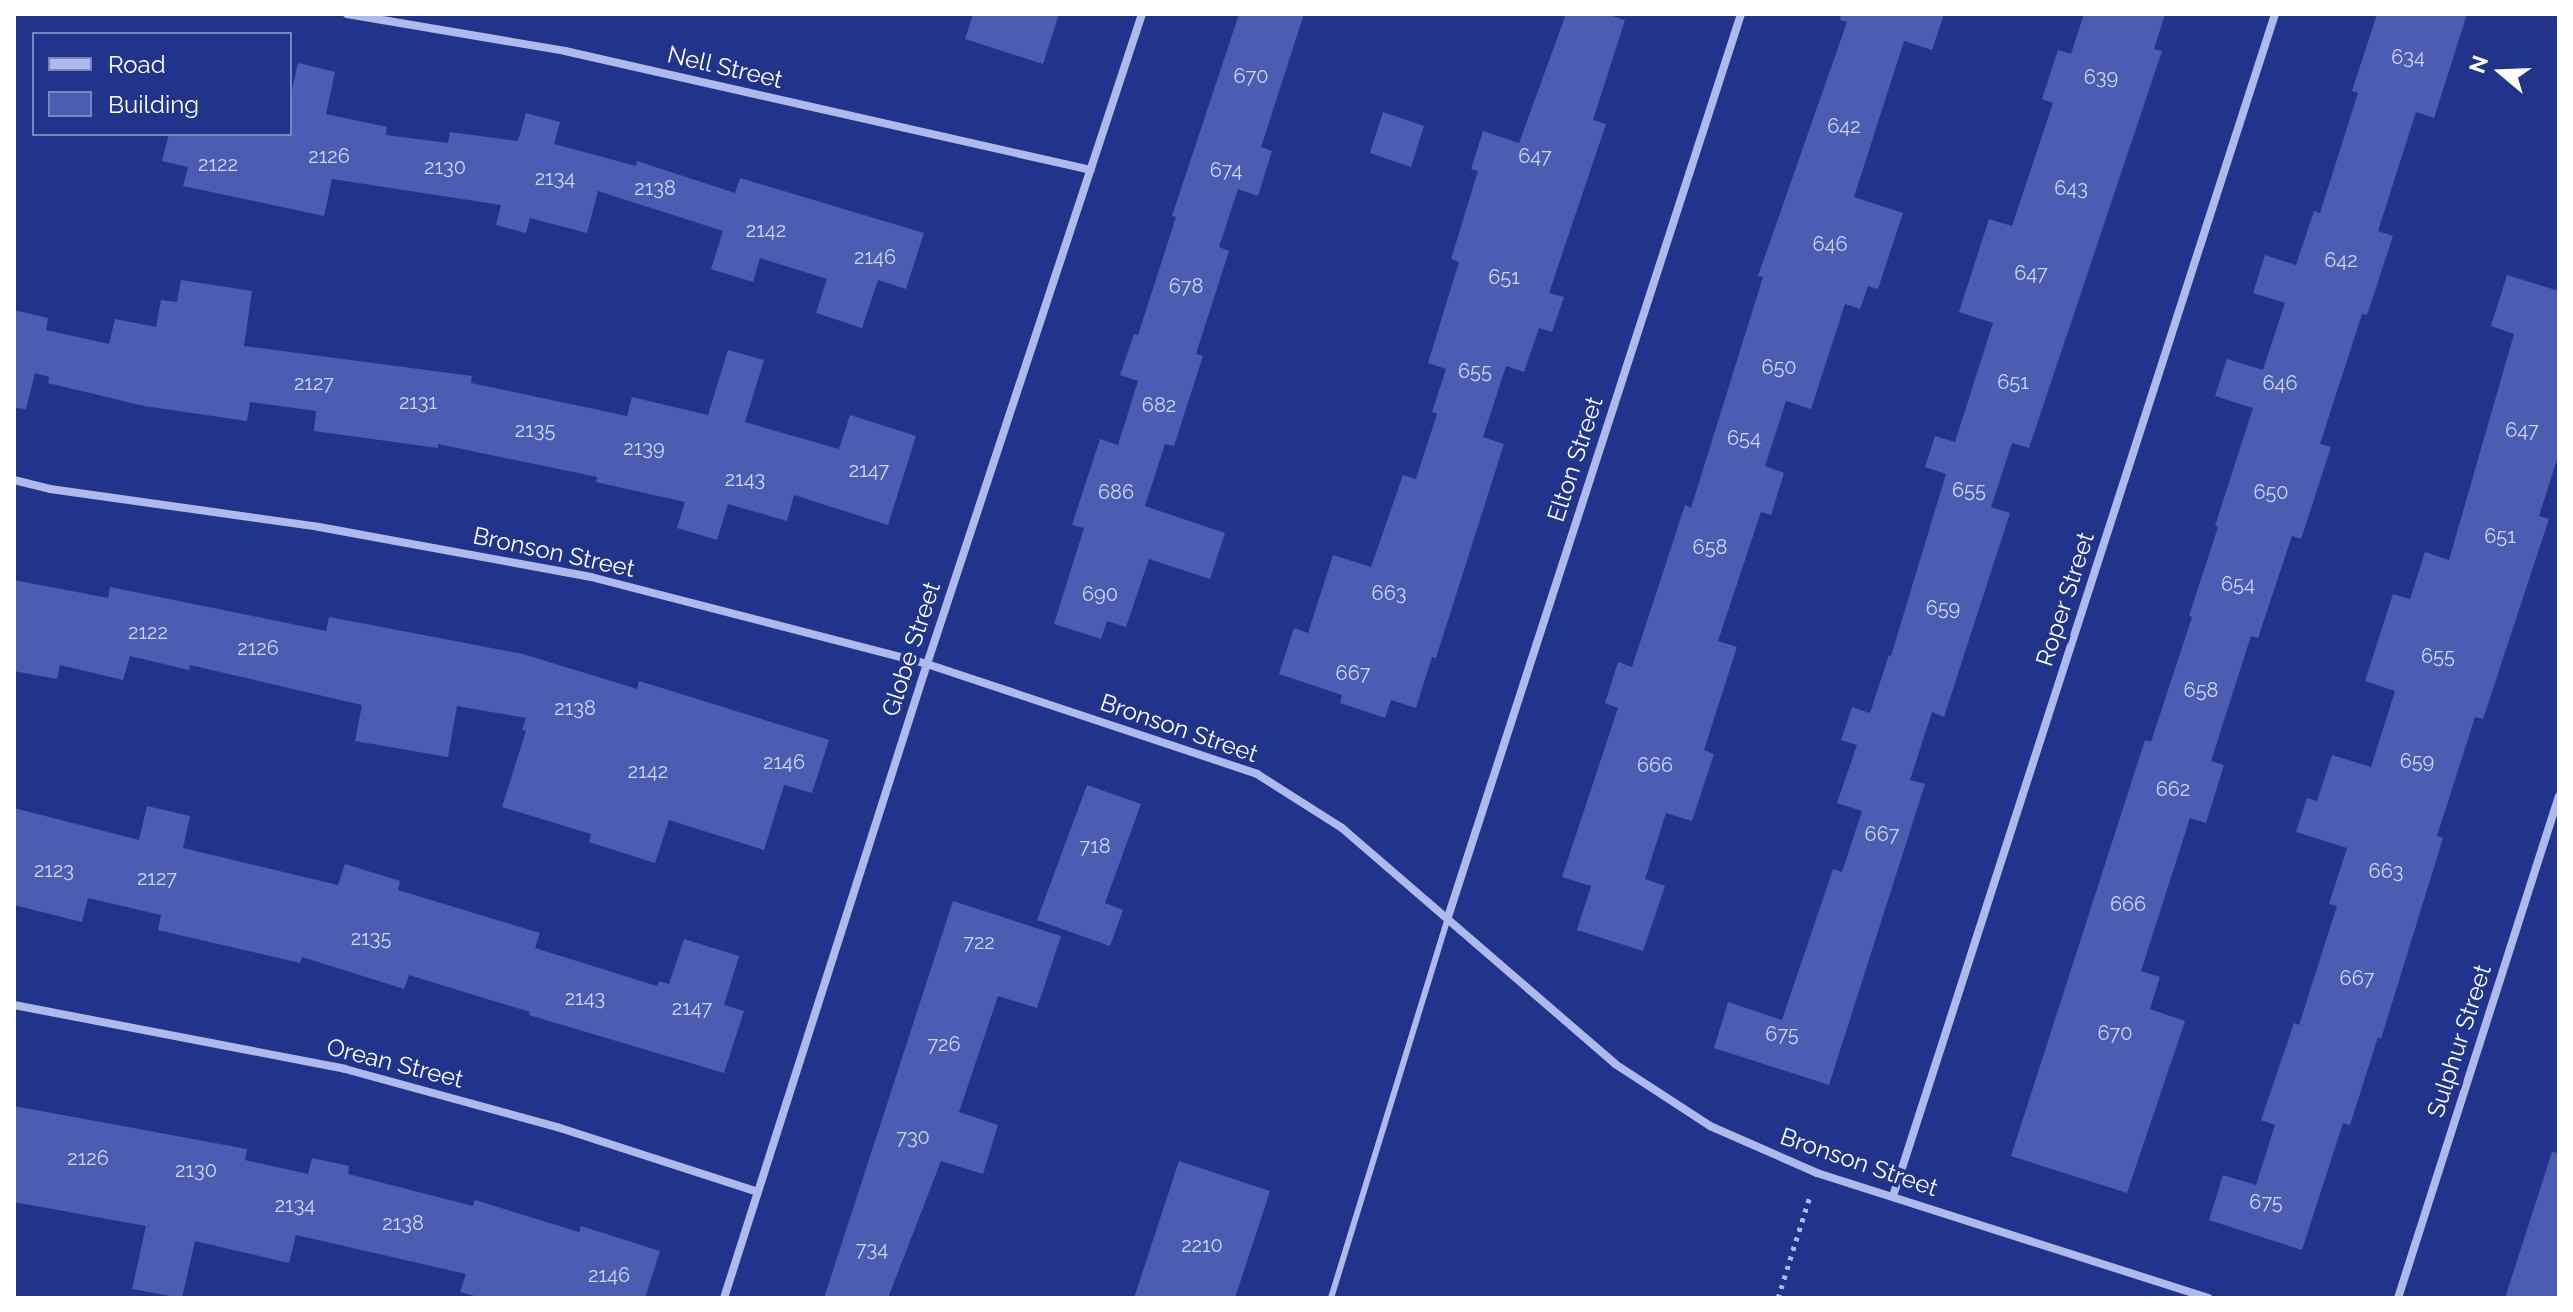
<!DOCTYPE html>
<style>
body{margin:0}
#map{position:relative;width:2573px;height:1312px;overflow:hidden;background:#21348b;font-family:Raleway,sans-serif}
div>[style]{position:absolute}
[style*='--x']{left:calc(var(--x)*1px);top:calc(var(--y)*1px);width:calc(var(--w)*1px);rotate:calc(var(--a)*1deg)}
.building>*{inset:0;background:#4a5db2}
.path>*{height:5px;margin-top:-2.5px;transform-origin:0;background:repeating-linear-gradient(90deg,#aebaeb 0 4px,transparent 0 10px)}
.service>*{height:6px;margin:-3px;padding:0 3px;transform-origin:3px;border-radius:3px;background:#aebaeb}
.minor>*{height:8px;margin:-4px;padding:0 4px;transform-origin:4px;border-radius:4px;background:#aebaeb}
span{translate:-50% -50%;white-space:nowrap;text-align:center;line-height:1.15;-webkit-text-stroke:7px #21348b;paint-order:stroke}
.number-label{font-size:20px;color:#d2d6ec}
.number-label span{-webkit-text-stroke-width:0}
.street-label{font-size:24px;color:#fff}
.frame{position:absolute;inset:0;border:16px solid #fff;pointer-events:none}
.legend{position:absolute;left:32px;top:32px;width:260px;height:104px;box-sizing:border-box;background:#21348b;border:2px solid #7a85b9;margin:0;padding:10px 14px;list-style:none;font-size:24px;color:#fff}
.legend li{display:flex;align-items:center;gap:16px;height:40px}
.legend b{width:40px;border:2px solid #7a85b9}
.north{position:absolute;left:2461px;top:32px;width:80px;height:80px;-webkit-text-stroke:6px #21348b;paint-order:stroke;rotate:289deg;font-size:22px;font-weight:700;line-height:32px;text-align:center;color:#fff}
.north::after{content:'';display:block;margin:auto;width:28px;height:36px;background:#fff;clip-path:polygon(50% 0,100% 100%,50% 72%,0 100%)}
</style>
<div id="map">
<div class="building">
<div style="clip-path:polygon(973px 14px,1059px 14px,1043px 64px,965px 39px)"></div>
<div style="clip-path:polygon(1239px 14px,1304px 14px,1261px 147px,1272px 151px,1258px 196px,1238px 189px,1219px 247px,1229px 251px,1196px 354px,1203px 356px,1174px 446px,1165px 444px,1145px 506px,1225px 533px,1210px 579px,1149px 559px,1126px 627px,1107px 621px,1101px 639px,1054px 624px,1084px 528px,1072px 525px,1100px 439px,1118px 445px,1138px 381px,1120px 375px,1134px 334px,1138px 335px,1176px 217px,1172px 216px)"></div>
<div style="clip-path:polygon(1566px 14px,1606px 14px,1625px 20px,1593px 120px,1606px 124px,1549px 293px,1564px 297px,1552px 332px,1539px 328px,1524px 372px,1506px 366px,1483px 437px,1504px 444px,1436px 658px,1432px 657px,1416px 708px,1391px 700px,1385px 718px,1340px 703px,1342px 695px,1279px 674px,1294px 628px,1308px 633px,1333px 555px,1371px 567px,1403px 475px,1416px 479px,1437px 414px,1432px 412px,1446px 369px,1428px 363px,1459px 262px,1451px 259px,1478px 171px,1471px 169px,1483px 131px,1519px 143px)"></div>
<div style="clip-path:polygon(1841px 14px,1944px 14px,1932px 50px,1904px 41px,1854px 197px,1903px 213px,1878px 289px,1868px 286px,1860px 309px,1845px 304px,1811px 409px,1786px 401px,1765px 466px,1784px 473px,1771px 515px,1761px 512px,1718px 641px,1737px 647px,1704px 750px,1714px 754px,1692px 821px,1666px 813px,1645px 879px,1665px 886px,1643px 951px,1577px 930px,1591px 886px,1562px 877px,1618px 708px,1605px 703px,1618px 662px,1632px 667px,1685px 505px,1691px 508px,1763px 277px,1758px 276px,1847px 22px,1840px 20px)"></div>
<div style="clip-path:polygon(2084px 14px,2165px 14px,2154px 49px,2162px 51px,2029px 448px,2012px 443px,1991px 507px,2010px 513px,1944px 717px,1932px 712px,1910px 780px,1925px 784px,1829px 1085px,1714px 1048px,1728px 1002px,1782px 1020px,1833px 869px,1842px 872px,1862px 811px,1837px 803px,1857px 745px,1841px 740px,1852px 707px,1870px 713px,1889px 655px,1891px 656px,1946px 474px,1925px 467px,1935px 436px,1955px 442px,1993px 323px,1959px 312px,1989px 219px,2012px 226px,2053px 103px,2042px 99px,2058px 50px,2071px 54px)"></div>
<div style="clip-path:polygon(2377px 14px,2467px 14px,2434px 118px,2416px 112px,2378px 231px,2393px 236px,2367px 315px,2362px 314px,2320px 444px,2331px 447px,2301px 539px,2292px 536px,2258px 638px,2251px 636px,2211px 761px,2224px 765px,2206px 823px,2190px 818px,2141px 971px,2160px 977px,2150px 1009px,2185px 1021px,2127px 1193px,2011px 1156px,2145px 740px,2151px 742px,2192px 617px,2189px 616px,2218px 527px,2215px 526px,2253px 408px,2215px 396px,2227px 359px,2263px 370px,2285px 303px,2253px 293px,2265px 255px,2296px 265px,2314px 211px,2320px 213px,2358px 93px,2352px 91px)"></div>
<div style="clip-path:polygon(298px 63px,335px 72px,326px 114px,387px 127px,386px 135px,448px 143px,450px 132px,518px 141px,526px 113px,560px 122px,554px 144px,636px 166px,637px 161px,735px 193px,740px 178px,924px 233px,906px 289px,878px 280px,862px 328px,816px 313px,827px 279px,760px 258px,753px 282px,711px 269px,723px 231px,598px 191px,587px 233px,530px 218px,526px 233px,496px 225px,501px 205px,332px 179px,324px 216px,183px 186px,188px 167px,162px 161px,169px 134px,290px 134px,290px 99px)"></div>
<div style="clip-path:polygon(1383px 112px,1424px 126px,1411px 167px,1370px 153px)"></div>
<div style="clip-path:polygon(2507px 275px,2559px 291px,2559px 453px,2539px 516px,2549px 519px,2483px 719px,2475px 717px,2437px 836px,2443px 838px,2381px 1039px,2378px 1037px,2350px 1125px,2343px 1123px,2302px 1250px,2209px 1220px,2223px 1175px,2256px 1185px,2275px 1125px,2261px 1120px,2294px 1023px,2299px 1025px,2337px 906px,2329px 904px,2347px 848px,2296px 832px,2307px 798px,2317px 801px,2332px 755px,2371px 767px,2395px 691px,2365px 681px,2393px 594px,2410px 599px,2425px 552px,2449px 560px,2514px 334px,2491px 326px)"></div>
<div style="clip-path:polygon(181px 280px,252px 291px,244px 346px,472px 376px,471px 383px,627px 416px,632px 397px,708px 415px,728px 350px,764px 360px,745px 422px,839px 449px,850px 415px,916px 436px,888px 525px,794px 495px,787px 521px,728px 504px,717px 540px,677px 528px,685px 502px,596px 482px,597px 477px,438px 444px,438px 448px,314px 431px,316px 411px,250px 402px,247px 421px,144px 406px,48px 383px,49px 377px,35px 373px,26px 409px,14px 408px,14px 310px,48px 318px,46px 330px,109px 344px,115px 319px,156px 327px,161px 300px,177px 302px)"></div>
<div style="clip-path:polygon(14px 580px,108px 598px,110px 587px,326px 631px,329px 617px,523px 654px,637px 689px,639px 681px,829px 740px,812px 793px,784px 785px,764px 850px,669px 820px,655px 863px,589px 842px,591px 834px,502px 807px,526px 731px,522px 730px,526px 718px,457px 706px,448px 757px,355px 741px,362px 705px,190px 665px,189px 670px,130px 656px,123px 680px,60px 665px,57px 679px,14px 671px)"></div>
<div style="clip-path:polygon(1087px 785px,1141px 804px,1105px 903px,1123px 910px,1110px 946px,1037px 920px)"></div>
<div style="clip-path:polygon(147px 806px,190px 816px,183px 848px,338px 885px,345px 864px,400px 881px,398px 890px,540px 933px,535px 948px,657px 986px,659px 981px,669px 984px,684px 939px,739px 956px,724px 1005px,744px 1011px,724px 1073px,529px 1015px,530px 1012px,409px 975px,404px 989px,302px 957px,300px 963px,158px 930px,161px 915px,88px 898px,82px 922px,14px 905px,14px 808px,139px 840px)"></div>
<div style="clip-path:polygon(953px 901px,1061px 936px,1037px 1008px,998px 996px,959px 1112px,998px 1125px,983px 1174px,941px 1161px,888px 1298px,824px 1298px)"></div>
<div style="clip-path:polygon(14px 1106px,247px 1149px,245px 1160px,308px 1174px,312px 1158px,349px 1166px,348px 1174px,473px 1206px,475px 1200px,579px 1232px,581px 1226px,660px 1251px,645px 1298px,482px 1298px,460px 1292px,466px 1274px,296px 1235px,289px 1263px,195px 1241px,182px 1298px,132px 1289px,146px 1226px,14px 1202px)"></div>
<div style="clip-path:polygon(2552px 1152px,2559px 1153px,2559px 1298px,2505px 1298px)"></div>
<div style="clip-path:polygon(1179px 1161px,1270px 1191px,1235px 1298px,1134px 1298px)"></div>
</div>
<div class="path">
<div style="--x:1778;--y:1298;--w:107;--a:-72.6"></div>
</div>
<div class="service">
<div style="--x:1331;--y:1298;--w:399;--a:-72.9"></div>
</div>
<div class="minor">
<div style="--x:347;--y:14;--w:221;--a:9.6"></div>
<div style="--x:565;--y:51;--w:539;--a:12.75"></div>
<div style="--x:14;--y:480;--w:37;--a:14"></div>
<div style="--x:50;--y:489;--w:272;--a:8"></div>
<div style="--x:319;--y:527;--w:277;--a:10.4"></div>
<div style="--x:591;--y:577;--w:347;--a:14.5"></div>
<div style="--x:927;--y:664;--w:348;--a:18.4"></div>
<div style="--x:1257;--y:774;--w:101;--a:32.4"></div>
<div style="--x:1342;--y:828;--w:361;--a:40.8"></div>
<div style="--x:1615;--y:1064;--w:113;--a:33.1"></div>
<div style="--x:1710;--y:1126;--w:117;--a:23.7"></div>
<div style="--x:1817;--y:1173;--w:411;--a:17.7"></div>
<div style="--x:1448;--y:917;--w:949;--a:-72.02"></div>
<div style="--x:14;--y:1005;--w:337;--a:10.9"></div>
<div style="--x:345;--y:1069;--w:220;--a:15.3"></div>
<div style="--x:557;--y:1127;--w:211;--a:17.9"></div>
<div style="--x:1893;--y:1196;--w:1242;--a:-72.09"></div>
<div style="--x:724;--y:1298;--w:666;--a:-72.25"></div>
<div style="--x:927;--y:664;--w:685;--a:-71.7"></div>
<div style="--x:2398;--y:1298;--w:527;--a:-72.22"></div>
</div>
<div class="number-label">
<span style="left:2408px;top:57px">634</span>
<span style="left:1251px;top:76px">670</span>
<span style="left:2101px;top:77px">639</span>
<span style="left:1844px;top:126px">642</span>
<span style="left:329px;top:156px">2126</span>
<span style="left:1535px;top:156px">647</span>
<span style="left:218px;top:164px">2122</span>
<span style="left:445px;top:167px">2130</span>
<span style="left:1226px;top:170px">674</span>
<span style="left:555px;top:178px">2134</span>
<span style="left:655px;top:188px">2138</span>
<span style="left:2071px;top:188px">643</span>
<span style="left:766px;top:230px">2142</span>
<span style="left:1830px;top:244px">646</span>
<span style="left:875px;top:257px">2146</span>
<span style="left:2341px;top:260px">642</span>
<span style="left:2031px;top:273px">647</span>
<span style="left:1504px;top:277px">651</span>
<span style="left:1186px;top:286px">678</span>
<span style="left:1779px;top:367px">650</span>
<span style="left:1475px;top:371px">655</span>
<span style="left:2013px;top:382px">651</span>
<span style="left:314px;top:383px">2127</span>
<span style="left:2280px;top:383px">646</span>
<span style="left:418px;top:402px">2131</span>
<span style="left:1159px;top:405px">682</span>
<span style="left:535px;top:430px">2135</span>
<span style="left:2522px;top:430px">647</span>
<span style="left:1744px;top:438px">654</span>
<span style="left:644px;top:448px">2139</span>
<span style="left:869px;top:470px">2147</span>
<span style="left:745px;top:479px">2143</span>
<span style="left:1969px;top:490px">655</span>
<span style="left:1116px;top:492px">686</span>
<span style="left:2271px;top:492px">650</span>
<span style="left:2500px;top:536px">651</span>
<span style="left:1710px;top:547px">658</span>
<span style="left:2238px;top:584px">654</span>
<span style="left:1389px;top:593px">663</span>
<span style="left:1100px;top:594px">690</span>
<span style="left:1943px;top:608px">659</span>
<span style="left:148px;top:632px">2122</span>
<span style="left:258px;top:648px">2126</span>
<span style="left:2438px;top:656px">655</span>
<span style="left:1353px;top:673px">667</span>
<span style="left:2201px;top:690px">658</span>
<span style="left:575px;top:708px">2138</span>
<span style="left:2417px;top:761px">659</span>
<span style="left:784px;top:762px">2146</span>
<span style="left:1655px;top:765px">666</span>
<span style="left:648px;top:771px">2142</span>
<span style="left:2173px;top:789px">662</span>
<span style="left:1882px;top:834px">667</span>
<span style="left:1095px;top:846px">718</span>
<span style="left:54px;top:870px">2123</span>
<span style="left:2386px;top:871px">663</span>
<span style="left:157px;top:878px">2127</span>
<span style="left:2128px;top:904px">666</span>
<span style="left:371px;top:938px">2135</span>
<span style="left:979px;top:942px">722</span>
<span style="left:2357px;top:978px">667</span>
<span style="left:585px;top:998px">2143</span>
<span style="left:692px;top:1008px">2147</span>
<span style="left:2115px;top:1033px">670</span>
<span style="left:1782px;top:1034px">675</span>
<span style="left:944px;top:1044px">726</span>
<span style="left:913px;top:1137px">730</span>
<span style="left:88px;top:1158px">2126</span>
<span style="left:196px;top:1170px">2130</span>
<span style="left:2266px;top:1202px">675</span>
<span style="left:295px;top:1205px">2134</span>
<span style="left:403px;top:1223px">2138</span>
<span style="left:1202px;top:1245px">2210</span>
<span style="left:872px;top:1249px">734</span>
<span style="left:609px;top:1275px">2146</span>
</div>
<div class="street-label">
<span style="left:725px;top:67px;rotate:13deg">Nell Street</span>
<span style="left:1575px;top:459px;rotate:-72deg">Elton Street</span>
<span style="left:554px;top:552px;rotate:12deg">Bronson Street</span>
<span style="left:2065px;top:599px;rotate:-72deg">Roper Street</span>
<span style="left:911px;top:649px;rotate:-72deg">Globe Street</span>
<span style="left:1179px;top:728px;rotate:19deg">Bronson Street</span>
<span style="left:2459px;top:1041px;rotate:-72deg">Sulphur Street</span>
<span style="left:395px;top:1063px;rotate:14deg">Orean Street</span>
<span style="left:1859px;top:1162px;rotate:19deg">Bronson Street</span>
</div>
<div class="frame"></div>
<ul class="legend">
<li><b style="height:10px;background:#aebaeb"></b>Road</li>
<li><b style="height:22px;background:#4a5db2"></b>Building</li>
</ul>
<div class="north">N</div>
</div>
